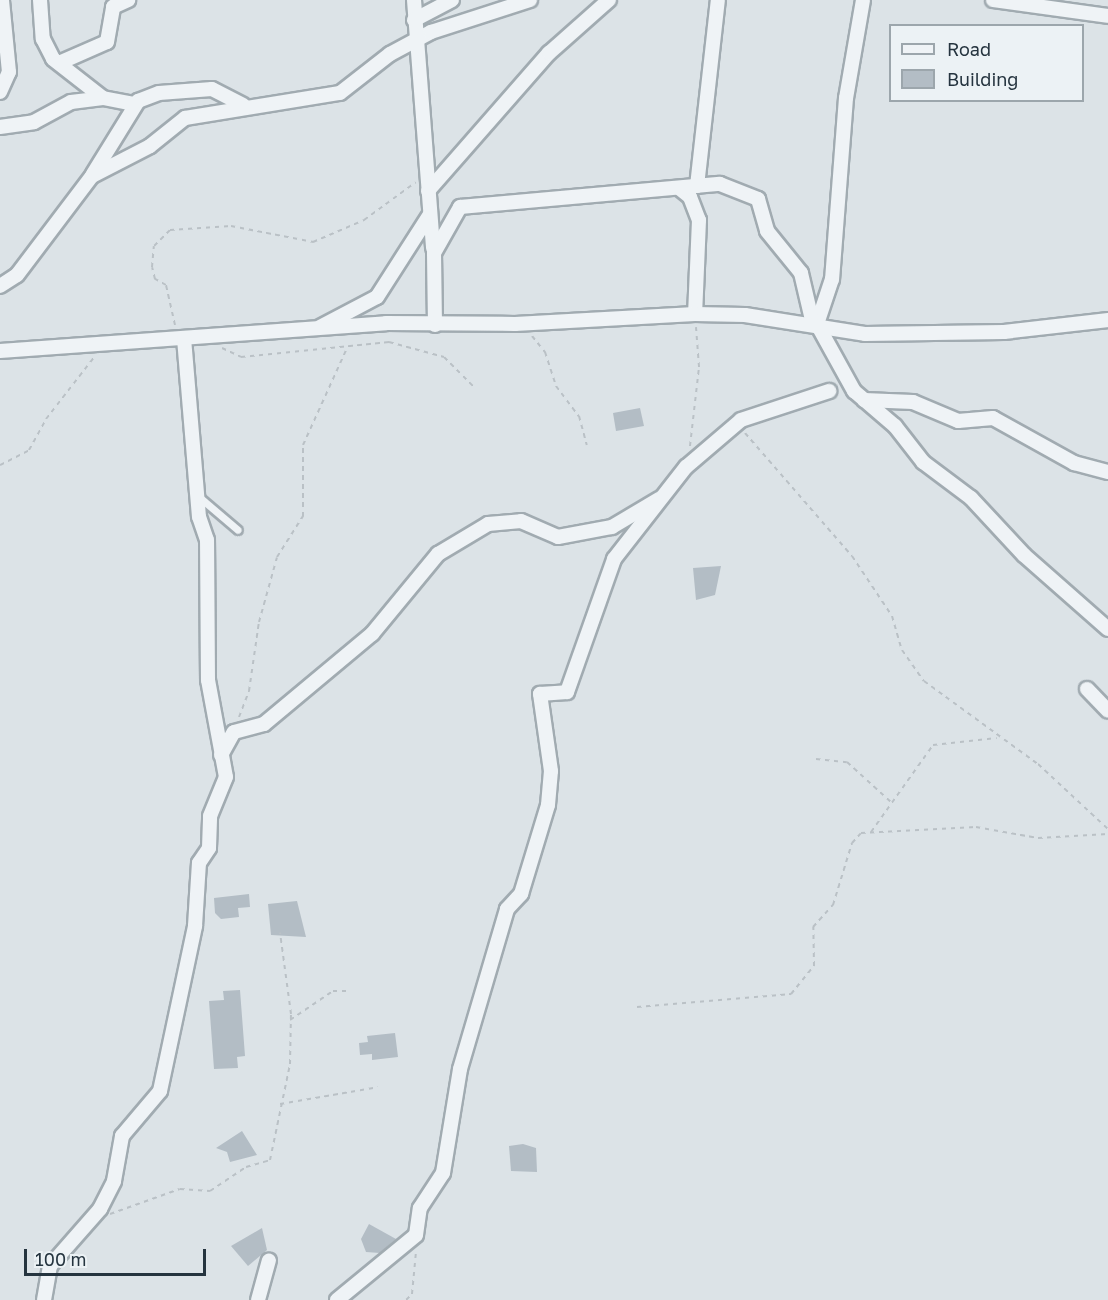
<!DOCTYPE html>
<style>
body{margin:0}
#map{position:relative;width:1108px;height:1300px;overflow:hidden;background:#dce3e7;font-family:"Golos Text",sans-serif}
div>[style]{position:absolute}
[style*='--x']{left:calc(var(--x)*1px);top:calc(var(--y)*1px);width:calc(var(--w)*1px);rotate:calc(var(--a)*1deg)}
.building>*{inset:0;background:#b3bdc5}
.path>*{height:2px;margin-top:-1px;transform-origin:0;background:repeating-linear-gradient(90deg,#bac1c6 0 4.5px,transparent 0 9px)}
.roads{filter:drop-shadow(2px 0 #a1abb1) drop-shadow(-2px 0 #a1abb1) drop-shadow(0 2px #a1abb1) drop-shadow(0 -2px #a1abb1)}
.lane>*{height:7px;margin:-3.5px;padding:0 3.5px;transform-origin:3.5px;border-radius:3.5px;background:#eff3f6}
.street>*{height:14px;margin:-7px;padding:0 7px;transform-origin:7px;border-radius:7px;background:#eff3f6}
span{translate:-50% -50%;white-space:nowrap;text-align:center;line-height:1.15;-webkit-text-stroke:4.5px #ecf2f5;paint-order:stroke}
.legend{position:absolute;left:889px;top:24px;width:195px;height:78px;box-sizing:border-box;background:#ecf2f5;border:2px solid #9ca6ac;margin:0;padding:8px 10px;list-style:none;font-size:18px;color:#25343f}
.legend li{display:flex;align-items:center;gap:12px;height:30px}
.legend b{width:30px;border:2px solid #9ca6ac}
.scale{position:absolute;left:24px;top:1249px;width:182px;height:27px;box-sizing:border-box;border:3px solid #25343f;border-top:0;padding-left:8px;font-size:18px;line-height:21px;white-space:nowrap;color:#25343f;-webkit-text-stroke:4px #ecf2f5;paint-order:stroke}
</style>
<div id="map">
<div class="building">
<div style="clip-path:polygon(640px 408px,644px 426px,616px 431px,613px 413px)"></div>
<div style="clip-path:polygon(721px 566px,715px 595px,696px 600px,693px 568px)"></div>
<div style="clip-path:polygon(249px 894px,250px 907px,238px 908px,239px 917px,221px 919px,215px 913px,214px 898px)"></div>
<div style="clip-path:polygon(297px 901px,306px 937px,271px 935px,268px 904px)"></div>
<div style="clip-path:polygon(240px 990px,245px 1056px,237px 1057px,238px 1068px,214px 1069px,209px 1001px,224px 1000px,223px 991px)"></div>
<div style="clip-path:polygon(395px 1033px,398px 1057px,372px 1060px,372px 1054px,360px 1055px,359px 1043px,368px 1042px,367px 1036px)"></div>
<div style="clip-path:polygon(242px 1131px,257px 1155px,230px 1162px,227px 1152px,216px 1148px)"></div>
<div style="clip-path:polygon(523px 1144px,536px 1148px,537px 1172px,511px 1171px,509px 1146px)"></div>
<div style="clip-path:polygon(369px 1224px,396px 1239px,380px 1253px,366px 1252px,361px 1239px)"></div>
<div style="clip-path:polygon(262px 1228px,267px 1250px,248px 1266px,231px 1246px)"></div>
</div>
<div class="path">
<div style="--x:175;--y:325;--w:41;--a:-102.7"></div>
<div style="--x:166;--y:285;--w:13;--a:-151"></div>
<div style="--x:155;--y:279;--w:12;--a:-104"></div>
<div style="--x:152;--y:267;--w:21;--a:-85"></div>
<div style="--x:154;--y:246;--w:23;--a:-45"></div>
<div style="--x:170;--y:230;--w:61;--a:-3.8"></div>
<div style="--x:231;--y:226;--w:84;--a:11"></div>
<div style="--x:313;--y:242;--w:56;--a:-23.3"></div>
<div style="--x:364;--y:220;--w:64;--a:-36.2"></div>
<div style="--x:532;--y:336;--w:21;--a:51"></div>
<div style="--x:545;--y:352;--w:36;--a:72"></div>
<div style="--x:556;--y:386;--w:38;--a:53"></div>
<div style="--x:579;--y:416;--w:30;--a:75"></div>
<div style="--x:222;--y:348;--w:21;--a:25"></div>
<div style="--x:241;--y:357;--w:149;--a:-5.8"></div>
<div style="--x:389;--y:342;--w:57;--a:15.3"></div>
<div style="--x:444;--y:357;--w:44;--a:45"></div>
<div style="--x:745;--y:433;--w:163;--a:49"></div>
<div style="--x:852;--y:556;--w:72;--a:56.3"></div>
<div style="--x:892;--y:616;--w:35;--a:74"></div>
<div style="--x:902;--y:650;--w:38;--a:55"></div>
<div style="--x:924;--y:681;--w:141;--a:36.1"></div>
<div style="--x:1038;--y:764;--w:96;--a:42.9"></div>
<div style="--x:690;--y:446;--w:80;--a:-83.5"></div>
<div style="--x:699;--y:367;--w:40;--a:-94.3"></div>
<div style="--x:0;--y:465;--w:33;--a:-27"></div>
<div style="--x:29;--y:450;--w:35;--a:-61"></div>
<div style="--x:46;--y:419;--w:80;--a:-52.1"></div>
<div style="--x:239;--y:717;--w:28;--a:-69"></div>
<div style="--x:249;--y:691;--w:70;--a:-81.8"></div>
<div style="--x:259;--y:622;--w:67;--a:-74.5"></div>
<div style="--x:277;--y:557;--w:49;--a:-57.6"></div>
<div style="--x:303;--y:516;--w:71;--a:-90"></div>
<div style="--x:303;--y:445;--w:107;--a:-65.6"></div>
<div style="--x:816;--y:759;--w:31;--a:6"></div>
<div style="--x:847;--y:762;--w:59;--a:42.3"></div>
<div style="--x:871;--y:832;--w:107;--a:-54.5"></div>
<div style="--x:933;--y:745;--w:64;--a:-6.2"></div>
<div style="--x:637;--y:1007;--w:155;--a:-4.8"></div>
<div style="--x:791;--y:994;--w:36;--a:-51"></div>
<div style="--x:814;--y:966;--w:39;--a:-91"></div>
<div style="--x:813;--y:927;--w:30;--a:-48"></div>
<div style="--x:833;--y:905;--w:65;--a:-73"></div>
<div style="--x:852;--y:843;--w:13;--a:-48"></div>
<div style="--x:861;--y:833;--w:115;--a:-3"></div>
<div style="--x:976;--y:827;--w:63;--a:10.1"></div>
<div style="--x:1038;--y:838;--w:70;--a:-3.3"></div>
<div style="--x:290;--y:1020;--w:52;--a:-34"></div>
<div style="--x:333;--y:991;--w:17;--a:0"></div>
<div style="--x:280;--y:1104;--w:99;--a:-9.8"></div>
<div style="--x:110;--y:1214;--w:74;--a:-19.7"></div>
<div style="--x:180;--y:1189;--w:30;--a:4"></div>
<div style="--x:210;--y:1191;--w:43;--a:-33.7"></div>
<div style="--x:246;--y:1167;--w:25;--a:-16"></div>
<div style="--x:270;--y:1160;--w:98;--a:-78.2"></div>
<div style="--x:290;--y:1064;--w:50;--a:-88.9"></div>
<div style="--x:291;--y:1014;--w:82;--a:-97.7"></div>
<div style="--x:406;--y:1300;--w:8;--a:-45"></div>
<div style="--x:412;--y:1294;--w:42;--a:-84.6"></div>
</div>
<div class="roads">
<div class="lane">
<div style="--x:198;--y:496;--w:52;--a:40.4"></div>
</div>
<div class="street">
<div style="--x:40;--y:0;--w:39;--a:86"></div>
<div style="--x:43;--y:39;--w:22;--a:63"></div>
<div style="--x:53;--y:59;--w:63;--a:38"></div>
<div style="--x:103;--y:98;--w:31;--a:11"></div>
<div style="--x:414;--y:0;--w:249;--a:85.6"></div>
<div style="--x:863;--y:0;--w:99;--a:99.8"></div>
<div style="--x:846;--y:98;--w:182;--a:94.4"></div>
<div style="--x:832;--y:279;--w:47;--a:108.4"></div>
<div style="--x:817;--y:324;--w:77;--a:61.1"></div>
<div style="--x:854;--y:391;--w:54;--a:40.5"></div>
<div style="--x:895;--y:426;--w:46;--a:52.1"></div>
<div style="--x:923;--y:462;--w:60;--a:36.9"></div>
<div style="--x:971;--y:498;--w:78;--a:47.1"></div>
<div style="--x:1024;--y:555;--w:112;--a:41.4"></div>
<div style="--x:993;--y:0;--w:116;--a:7.9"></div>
<div style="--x:414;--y:20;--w:43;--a:-27.8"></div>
<div style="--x:59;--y:63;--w:52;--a:-23.6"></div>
<div style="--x:107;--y:42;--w:36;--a:-80"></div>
<div style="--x:113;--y:7;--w:17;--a:-25"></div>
<div style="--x:0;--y:92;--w:22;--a:-66"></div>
<div style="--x:9;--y:72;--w:72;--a:-95.6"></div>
<div style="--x:0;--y:127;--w:34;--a:-8"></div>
<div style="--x:34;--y:122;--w:42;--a:-28.4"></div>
<div style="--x:71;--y:102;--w:32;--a:-7"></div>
<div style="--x:93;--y:174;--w:86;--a:-58.3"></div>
<div style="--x:138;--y:101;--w:22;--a:-21"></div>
<div style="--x:159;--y:93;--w:53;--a:-4.3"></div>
<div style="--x:212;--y:89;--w:35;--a:27"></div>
<div style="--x:697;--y:186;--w:187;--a:-83.6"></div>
<div style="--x:679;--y:188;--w:14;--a:39"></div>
<div style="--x:690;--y:197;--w:25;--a:69"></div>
<div style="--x:699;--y:220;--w:94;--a:92.4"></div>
<div style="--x:428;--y:191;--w:184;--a:-48.8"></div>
<div style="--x:549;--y:53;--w:80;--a:-41.5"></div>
<div style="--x:0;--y:286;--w:20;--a:-33"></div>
<div style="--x:17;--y:275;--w:124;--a:-52.9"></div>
<div style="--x:92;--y:176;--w:65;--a:-27.3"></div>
<div style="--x:150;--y:146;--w:45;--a:-38.7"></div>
<div style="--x:185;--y:118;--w:157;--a:-9.2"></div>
<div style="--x:340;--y:93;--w:63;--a:-38"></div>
<div style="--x:390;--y:54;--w:47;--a:-28.2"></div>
<div style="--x:431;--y:32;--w:104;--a:-17.9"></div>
<div style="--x:435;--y:325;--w:72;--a:-90.8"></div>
<div style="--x:434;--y:253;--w:53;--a:-60.5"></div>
<div style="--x:460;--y:207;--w:261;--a:-5.1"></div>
<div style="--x:720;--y:184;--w:41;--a:21.5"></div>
<div style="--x:758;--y:199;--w:33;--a:74"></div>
<div style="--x:767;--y:231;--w:54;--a:51"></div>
<div style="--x:801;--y:273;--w:52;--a:76.8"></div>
<div style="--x:320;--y:327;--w:64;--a:-27.8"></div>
<div style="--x:377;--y:297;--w:98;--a:-57.4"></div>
<div style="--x:0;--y:351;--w:387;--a:-4.1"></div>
<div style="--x:386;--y:323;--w:129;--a:0.4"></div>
<div style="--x:515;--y:324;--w:180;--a:-3.2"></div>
<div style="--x:695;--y:314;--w:50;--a:1.1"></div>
<div style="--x:745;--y:315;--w:121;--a:9"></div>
<div style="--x:865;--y:334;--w:139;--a:-0.8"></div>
<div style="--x:1004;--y:332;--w:105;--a:-6.6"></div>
<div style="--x:864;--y:400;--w:49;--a:2.3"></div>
<div style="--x:913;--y:402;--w:49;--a:22.9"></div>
<div style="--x:958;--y:421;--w:35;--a:-5"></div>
<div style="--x:993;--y:418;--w:93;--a:29.1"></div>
<div style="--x:1074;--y:463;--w:35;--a:15"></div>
<div style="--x:1087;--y:689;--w:30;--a:46"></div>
<div style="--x:221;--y:755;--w:26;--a:-61"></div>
<div style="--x:234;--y:732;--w:31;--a:-15"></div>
<div style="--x:264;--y:724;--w:141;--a:-39.8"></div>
<div style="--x:372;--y:634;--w:104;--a:-50.5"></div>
<div style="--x:438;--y:554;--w:58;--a:-31"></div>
<div style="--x:488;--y:524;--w:33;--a:-5"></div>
<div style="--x:521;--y:521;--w:40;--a:23.4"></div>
<div style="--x:558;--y:537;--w:55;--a:-10.5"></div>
<div style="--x:612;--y:527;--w:55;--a:-30.8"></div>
<div style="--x:44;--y:1300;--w:35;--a:-80"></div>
<div style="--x:50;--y:1266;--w:76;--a:-48.7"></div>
<div style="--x:100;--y:1209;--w:31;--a:-63"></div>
<div style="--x:114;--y:1181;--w:46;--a:-79.9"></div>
<div style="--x:122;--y:1136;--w:59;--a:-49.8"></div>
<div style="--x:160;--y:1091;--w:169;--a:-78"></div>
<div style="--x:195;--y:926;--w:63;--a:-86.4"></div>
<div style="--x:199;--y:863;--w:18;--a:-56"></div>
<div style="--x:209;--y:848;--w:32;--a:-88"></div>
<div style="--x:210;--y:816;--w:42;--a:-67.7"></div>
<div style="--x:226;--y:777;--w:99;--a:-100.5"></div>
<div style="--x:208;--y:680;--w:140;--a:-90.4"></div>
<div style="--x:207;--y:540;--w:24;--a:-109"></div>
<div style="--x:199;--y:517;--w:179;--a:-94.8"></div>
<div style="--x:258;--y:1300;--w:41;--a:-74.6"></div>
<div style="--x:337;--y:1300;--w:102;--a:-39.4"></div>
<div style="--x:416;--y:1235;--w:27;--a:-82"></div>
<div style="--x:420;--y:1208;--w:42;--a:-56.7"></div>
<div style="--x:443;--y:1173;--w:105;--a:-80.7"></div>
<div style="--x:460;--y:1069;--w:167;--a:-73.6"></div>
<div style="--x:507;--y:909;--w:21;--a:-47"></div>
<div style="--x:521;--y:894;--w:93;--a:-73.1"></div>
<div style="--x:548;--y:805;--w:34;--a:-85"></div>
<div style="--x:551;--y:771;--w:78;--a:-98.1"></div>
<div style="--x:540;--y:694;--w:27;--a:-4"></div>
<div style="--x:567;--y:692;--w:141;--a:-70.5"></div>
<div style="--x:614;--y:559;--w:117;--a:-52"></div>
<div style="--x:686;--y:467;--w:72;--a:-40.5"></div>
<div style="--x:741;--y:420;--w:93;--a:-18.2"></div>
</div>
</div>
<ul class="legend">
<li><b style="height:8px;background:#eff3f6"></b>Road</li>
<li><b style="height:16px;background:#b3bdc5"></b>Building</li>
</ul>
<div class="scale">100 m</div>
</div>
